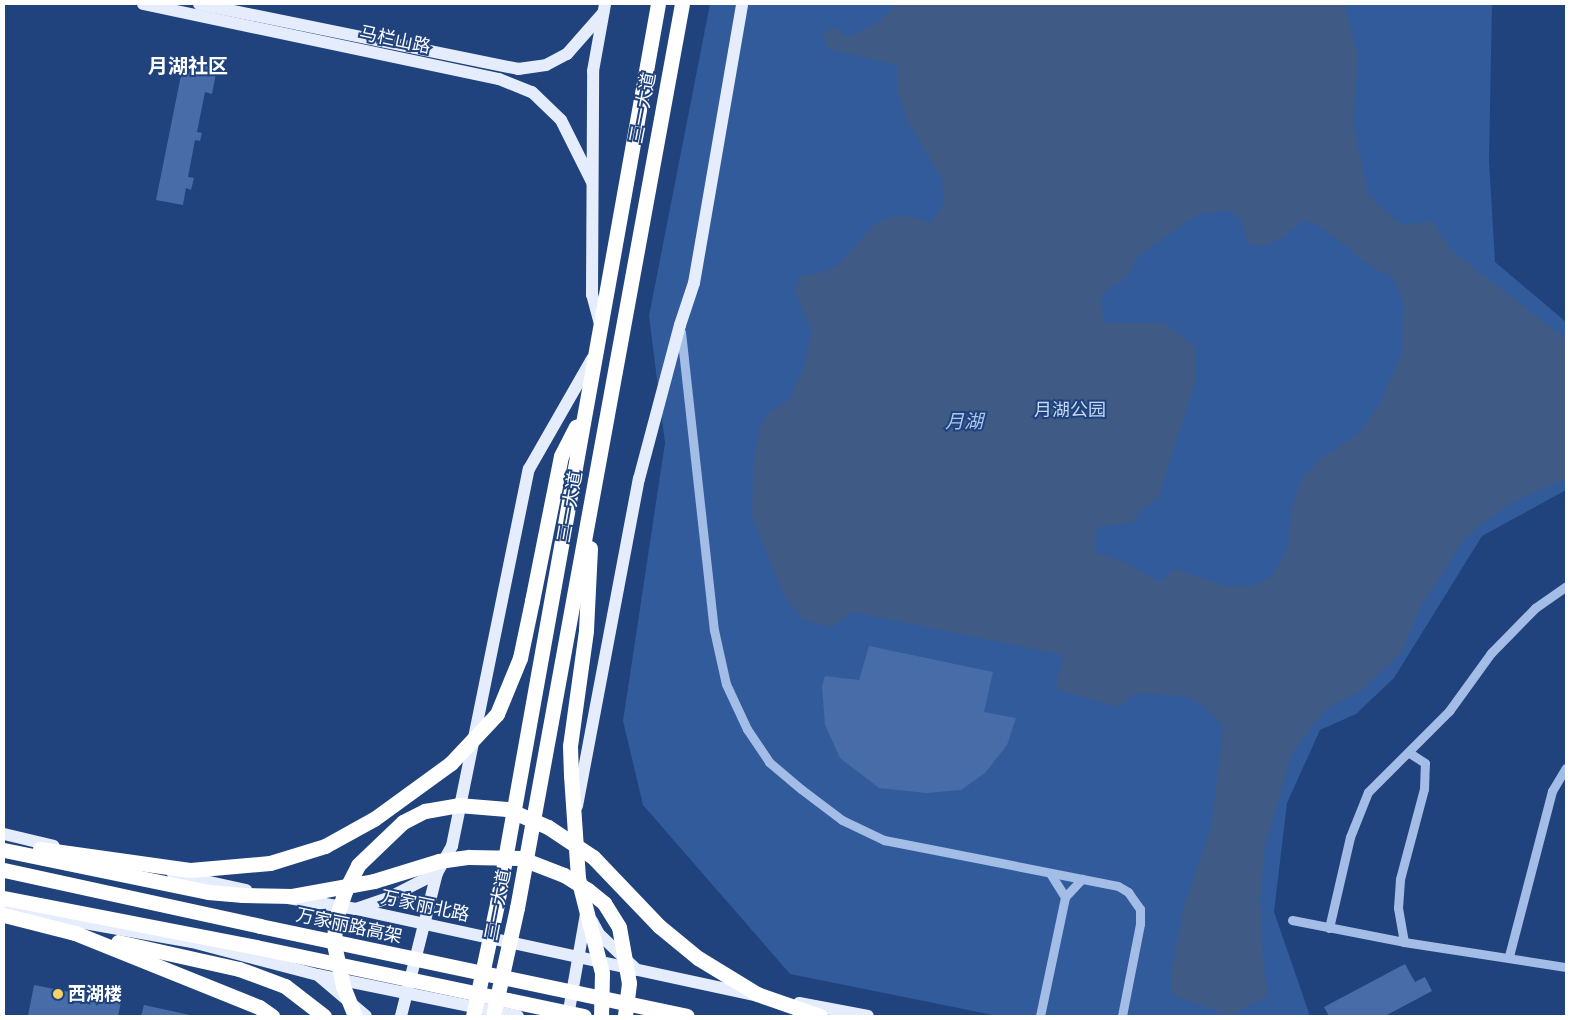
<!DOCTYPE html>
<meta charset="utf-8">
<style>
body{margin:0}
#map{position:relative;width:1570px;height:1020px;overflow:hidden;background:#20427d;font-family:"Roboto Condensed","Noto Sans SC",sans-serif}
div>[style]{position:absolute}
[style*='--x']{left:calc(var(--x)*1px);top:calc(var(--y)*1px);width:calc(var(--w)*1px);rotate:calc(var(--a)*1deg)}
.green>*{inset:0;background:#325b9b}
.water>*{inset:0;background:#405a86}
.building>*{inset:0;background:#486ca7}
.minor>*{height:9px;margin:-4.5px;padding:0 4.5px;transform-origin:4.5px;border-radius:4.5px;background:#a3bde7}
.major>*{height:12px;margin:-6px;padding:0 6px;transform-origin:6px;border-radius:6px;background:#e5edfd}
.highway>*{height:15px;margin:-7.5px;padding:0 7.5px;transform-origin:7.5px;border-radius:7.5px;background:#fff}
.highway-bridge>*{height:15px;margin:-7.5px;padding:0 7.5px;transform-origin:7.5px;border-radius:7.5px;background:#fff}
.dots>*{width:14px;height:14px;translate:-50% -50%;box-sizing:border-box;border:2px solid #20427d;border-radius:50%}
span{translate:-50% -50%;white-space:nowrap;text-align:center;line-height:1.15;-webkit-text-stroke:4px #20427d;paint-order:stroke}
.street-label{font-size:18px;color:#fff}
.park-label{font-size:18px;color:#c7d9f5}
.poi-label{font-size:18px;color:#fff;font-weight:700}
.left{translate:0 -50%;text-align:left}
.water-label{font-size:19px;color:#aec7ef;font-style:italic}
.quarter-label{font-size:20px;color:#fff;font-weight:700}
.frame{position:absolute;inset:0;border:5px solid #fff;pointer-events:none}
</style>
<div id="map">
<div class="green">
<div style="clip-path:polygon(710px 4px,1492px 4px,1489px 160px,1495px 262px,1566px 322px,1566px 490px,1482px 536px,1394px 678px,1356px 714px,1320px 730px,1287px 803px,1274px 912px,1310px 1016px,998px 1016px,790px 974px,643px 805px,623px 721px,665px 443px,649px 316px)"></div>
</div>
<div class="water">
<div style="clip-path:polygon(evenodd,892px 4px,1348px 4px,1346px 11px,1358px 57px,1353px 121px,1368px 194px,1401px 225px,1432px 221px,1452px 251px,1566px 339px,1566px 479px,1511px 503px,1475px 529px,1462px 543px,1420px 608px,1402px 652px,1363px 689px,1325px 710px,1292px 753px,1265px 845px,1260px 899px,1263px 961px,1268px 996px,1229px 1016px,1171px 994px,1171px 972px,1183px 910px,1211px 827px,1220px 757px,1223px 727px,1206px 708px,1185px 696px,1136px 693px,1118px 707px,1056px 689px,1063px 655px,853px 612px,832px 627px,803px 620px,783px 594px,752px 516px,753px 467px,760px 427px,768px 413px,790px 399px,804px 366px,812px 331px,795px 291px,801px 275px,817px 274px,837px 266px,875px 224px,891px 216px,912px 217px,930px 223px,944px 204px,942px 180px,908px 122px,897px 91px,897px 65px,829px 49px,822px 33px,836px 27px,848px 38px,875px 24px,891px 11px,892px 4px,1230px 210px,1243px 222px,1247px 243px,1261px 247px,1284px 237px,1303px 220px,1318px 225px,1375px 269px,1392px 276px,1403px 300px,1402px 352px,1379px 406px,1357px 435px,1321px 458px,1301px 480px,1291px 511px,1288px 548px,1273px 575px,1254px 586px,1226px 586px,1175px 569px,1160px 582px,1120px 560px,1094px 552px,1098px 527px,1134px 522px,1143px 509px,1158px 498px,1196px 380px,1195px 346px,1164px 323px,1104px 323px,1101px 295px,1127px 277px,1137px 257px,1197px 215px,1230px 210px)"></div>
</div>
<div class="building">
<div style="clip-path:polygon(196px 58px,208px 60px,207px 66px,217px 68px,212px 94px,205px 92px,197px 132px,202px 133px,200px 141px,195px 140px,188px 177px,194px 178px,191px 190px,186px 188px,183px 205px,156px 200px,184px 60px,196px 62px)"></div>
<div style="clip-path:polygon(869px 646px,993px 672px,984px 712px,1016px 718px,1007px 745px,985px 773px,961px 790px,926px 793px,879px 788px,840px 758px,825px 725px,822px 686px,825px 676px,859px 680px)"></div>
<div style="clip-path:polygon(1405px 964px,1415px 982px,1425px 977px,1432px 991px,1385px 1016px,1329px 1016px,1324px 1007px)"></div>
<div style="clip-path:polygon(34px 985px,121px 1002px,118px 1016px,28px 1016px)"></div>
<div style="clip-path:polygon(144px 1005px,190px 1015px,190px 1016px,141px 1016px)"></div>
</div>
<div class="minor">
<div style="--x:681;--y:332;--w:300;--a:83.7"></div>
<div style="--x:714;--y:630;--w:55;--a:77.5"></div>
<div style="--x:726;--y:684;--w:50;--a:65"></div>
<div style="--x:747;--y:729;--w:40;--a:56"></div>
<div style="--x:769;--y:762;--w:42;--a:40.2"></div>
<div style="--x:801;--y:789;--w:51;--a:37.1"></div>
<div style="--x:842;--y:820;--w:47;--a:25.5"></div>
<div style="--x:884;--y:840;--w:238;--a:11.1"></div>
<div style="--x:1118;--y:886;--w:12;--a:31"></div>
<div style="--x:1128;--y:892;--w:21;--a:55"></div>
<div style="--x:1140;--y:909;--w:15;--a:90"></div>
<div style="--x:1140;--y:924;--w:94;--a:101.1"></div>
<div style="--x:1050;--y:873;--w:28;--a:58"></div>
<div style="--x:1292;--y:920;--w:114;--a:11.1"></div>
<div style="--x:1404;--y:942;--w:164;--a:8.8"></div>
<div style="--x:1329;--y:928;--w:93;--a:-77"></div>
<div style="--x:1350;--y:837;--w:48;--a:-68.2"></div>
<div style="--x:1368;--y:792;--w:115;--a:-45"></div>
<div style="--x:1449;--y:711;--w:72;--a:-54.1"></div>
<div style="--x:1491;--y:653;--w:63;--a:-45.6"></div>
<div style="--x:1535;--y:608;--w:38;--a:-35"></div>
<div style="--x:1404;--y:942;--w:35;--a:-100"></div>
<div style="--x:1398;--y:908;--w:29;--a:-86"></div>
<div style="--x:1400;--y:879;--w:93;--a:-75.1"></div>
<div style="--x:1424;--y:789;--w:26;--a:-88"></div>
<div style="--x:1425;--y:763;--w:20;--a:-147"></div>
<div style="--x:1509;--y:956;--w:171;--a:-75.4"></div>
<div style="--x:1552;--y:791;--w:27;--a:-59"></div>
<div style="--x:1040;--y:1016;--w:122;--a:-78.1"></div>
<div style="--x:1065;--y:897;--w:25;--a:-47"></div>
</div>
<div class="major">
<div style="--x:143;--y:4;--w:364;--a:11.9"></div>
<div style="--x:499;--y:79;--w:35;--a:22"></div>
<div style="--x:532;--y:92;--w:40;--a:44"></div>
<div style="--x:561;--y:120;--w:69;--a:63.4"></div>
<div style="--x:199;--y:4;--w:326;--a:11.5"></div>
<div style="--x:518;--y:69;--w:28;--a:-8"></div>
<div style="--x:546;--y:65;--w:24;--a:-28"></div>
<div style="--x:567;--y:54;--w:55;--a:-48.7"></div>
<div style="--x:600;--y:324;--w:30;--a:-105"></div>
<div style="--x:592;--y:295;--w:224;--a:-89.7"></div>
<div style="--x:593;--y:71;--w:68;--a:-79.8"></div>
<div style="--x:577;--y:806;--w:333;--a:-79.3"></div>
<div style="--x:639;--y:479;--w:159;--a:-75.1"></div>
<div style="--x:680;--y:325;--w:44;--a:-71.6"></div>
<div style="--x:694;--y:283;--w:283;--a:-80.2"></div>
<div style="--x:4;--y:834;--w:51;--a:13.5"></div>
<div style="--x:173;--y:874;--w:75;--a:12.4"></div>
<div style="--x:288;--y:898;--w:69;--a:9.2"></div>
<div style="--x:356;--y:909;--w:408;--a:12.2"></div>
<div style="--x:5;--y:909;--w:190;--a:10"></div>
<div style="--x:192;--y:942;--w:130;--a:14.7"></div>
<div style="--x:318;--y:975;--w:204;--a:11.6"></div>
<div style="--x:356;--y:909;--w:34;--a:-19"></div>
<div style="--x:388;--y:898;--w:55;--a:-27"></div>
<div style="--x:437;--y:873;--w:31;--a:-61"></div>
<div style="--x:452;--y:846;--w:385;--a:-78.5"></div>
<div style="--x:529;--y:469;--w:127;--a:-60.2"></div>
<div style="--x:592;--y:921;--w:15;--a:62"></div>
<div style="--x:599;--y:934;--w:52;--a:43.5"></div>
<div style="--x:320;--y:977;--w:60;--a:40.3"></div>
<div style="--x:799;--y:1003;--w:70;--a:10.7"></div>
<div style="--x:401;--y:1016;--w:147;--a:-75.9"></div>
<div style="--x:568;--y:1016;--w:104;--a:-80"></div>
</div>
<div class="highway">
<div style="--x:532;--y:601;--w:148;--a:-78.7"></div>
<div style="--x:561;--y:456;--w:33;--a:-63"></div>
<div style="--x:571;--y:775;--w:29;--a:-92"></div>
<div style="--x:570;--y:746;--w:117;--a:-82.1"></div>
<div style="--x:586;--y:630;--w:82;--a:-87.2"></div>
<div style="--x:4;--y:870;--w:262;--a:12.3"></div>
<div style="--x:4;--y:898;--w:257;--a:11"></div>
<div style="--x:497;--y:904;--w:914;--a:-79.86"></div>
<div style="--x:517;--y:908;--w:919;--a:-79.66"></div>
<div style="--x:4;--y:915;--w:73;--a:14.2"></div>
<div style="--x:75;--y:933;--w:198;--a:21.9"></div>
<div style="--x:259;--y:1007;--w:16;--a:35"></div>
<div style="--x:118;--y:942;--w:124;--a:12.6"></div>
<div style="--x:239;--y:969;--w:49;--a:20.3"></div>
<div style="--x:285;--y:986;--w:49;--a:37.6"></div>
</div>
<div class="highway-bridge">
<div style="--x:571;--y:775;--w:103;--a:86.1"></div>
<div style="--x:578;--y:878;--w:98;--a:75.8"></div>
<div style="--x:602;--y:973;--w:43;--a:91.3"></div>
<div style="--x:40;--y:849;--w:151;--a:8"></div>
<div style="--x:190;--y:870;--w:80;--a:-5"></div>
<div style="--x:270;--y:863;--w:58;--a:-17.2"></div>
<div style="--x:325;--y:846;--w:56;--a:-28.9"></div>
<div style="--x:374;--y:819;--w:95;--a:-36"></div>
<div style="--x:451;--y:763;--w:67;--a:-46.8"></div>
<div style="--x:497;--y:714;--w:61;--a:-67.7"></div>
<div style="--x:520;--y:658;--w:58;--a:-78.1"></div>
<div style="--x:4;--y:850;--w:208;--a:11.6"></div>
<div style="--x:208;--y:892;--w:35;--a:5"></div>
<div style="--x:243;--y:895;--w:49;--a:1.2"></div>
<div style="--x:292;--y:896;--w:83;--a:-10.4"></div>
<div style="--x:374;--y:881;--w:68;--a:-17.1"></div>
<div style="--x:439;--y:861;--w:30;--a:-8"></div>
<div style="--x:469;--y:857;--w:51;--a:1.1"></div>
<div style="--x:520;--y:858;--w:47;--a:21.1"></div>
<div style="--x:564;--y:875;--w:28;--a:32"></div>
<div style="--x:588;--y:890;--w:21;--a:39"></div>
<div style="--x:604;--y:903;--w:28;--a:58"></div>
<div style="--x:619;--y:927;--w:57;--a:79.9"></div>
<div style="--x:629;--y:983;--w:33;--a:97"></div>
<div style="--x:260;--y:926;--w:436;--a:11.9"></div>
<div style="--x:256;--y:947;--w:335;--a:11.9"></div>
<div style="--x:355;--y:1016;--w:32;--a:-112"></div>
<div style="--x:343;--y:986;--w:43;--a:-102.1"></div>
<div style="--x:334;--y:944;--w:22;--a:-87"></div>
<div style="--x:335;--y:922;--w:33;--a:-72"></div>
<div style="--x:345;--y:891;--w:29;--a:-63"></div>
<div style="--x:358;--y:865;--w:62;--a:-43.7"></div>
<div style="--x:403;--y:822;--w:25;--a:-27"></div>
<div style="--x:425;--y:811;--w:34;--a:-10"></div>
<div style="--x:458;--y:805;--w:49;--a:4.7"></div>
<div style="--x:507;--y:809;--w:45;--a:23.7"></div>
<div style="--x:548;--y:827;--w:54;--a:33.7"></div>
<div style="--x:593;--y:857;--w:95;--a:46.3"></div>
<div style="--x:659;--y:926;--w:50;--a:39.4"></div>
<div style="--x:698;--y:958;--w:69;--a:31.4"></div>
<div style="--x:757;--y:994;--w:67;--a:19.2"></div>
<div style="--x:473;--y:1016;--w:115;--a:-77.9"></div>
<div style="--x:493;--y:1016;--w:111;--a:-77.5"></div>
</div>
<div class="dots">
<div style="left:58px;top:994px;background:#f5d463"></div>
</div>
<div class="street-label">
<span style="left:395px;top:40px;rotate:12deg">马栏山路</span>
<span style="left:643px;top:108px;rotate:-79deg">三一大道</span>
<span style="left:570px;top:507px;rotate:-80deg">三一大道</span>
<span style="left:498px;top:905px;rotate:-79deg">三一大道</span>
<span style="left:425px;top:906px;rotate:12deg">万家丽北路</span>
<span style="left:349px;top:926px;rotate:12deg">万家丽路高架</span>
</div>
<div class="park-label">
<span style="left:1070px;top:410px">月湖公园</span>
</div>
<div class="poi-label">
<span class="left" style="left:68px;top:994px">西湖楼</span>
</div>
<div class="water-label">
<span style="left:964px;top:422px">月湖</span>
</div>
<div class="quarter-label">
<span style="left:188px;top:66px">月湖社区</span>
</div>
<div class="frame"></div>
</div>
